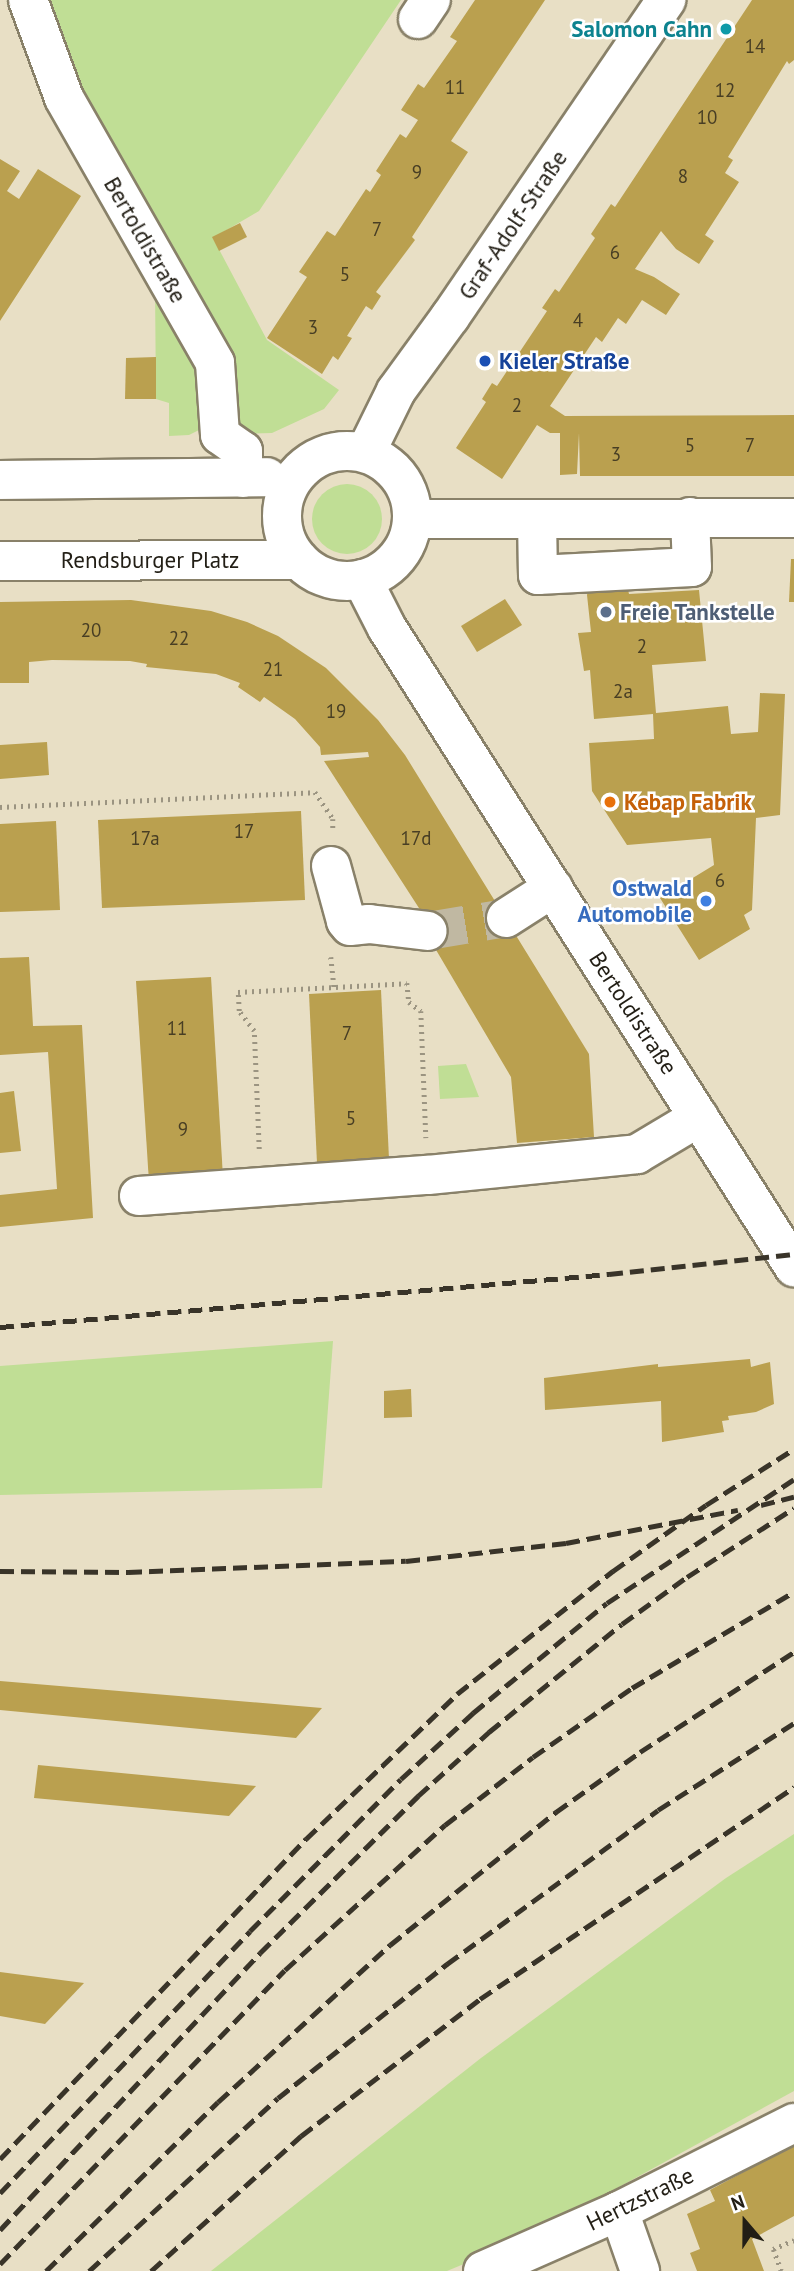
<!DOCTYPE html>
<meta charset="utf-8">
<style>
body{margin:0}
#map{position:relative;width:794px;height:2271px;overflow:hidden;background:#e8dfc5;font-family:"PT Sans",sans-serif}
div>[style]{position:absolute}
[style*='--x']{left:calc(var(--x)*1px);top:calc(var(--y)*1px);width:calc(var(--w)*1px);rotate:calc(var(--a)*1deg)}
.green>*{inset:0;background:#c0de95}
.round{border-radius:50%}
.building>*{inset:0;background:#baa04f}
.minor-tunnel>*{height:38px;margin-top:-19px;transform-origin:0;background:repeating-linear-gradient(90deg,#c0b8a2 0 38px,transparent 0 57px)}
.path>*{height:4.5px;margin-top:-2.25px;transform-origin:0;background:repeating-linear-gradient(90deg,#9b9481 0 2px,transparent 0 7px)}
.roads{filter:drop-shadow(2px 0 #898169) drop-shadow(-2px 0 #898169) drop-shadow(0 2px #898169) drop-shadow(0 -2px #898169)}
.minor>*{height:38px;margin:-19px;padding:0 19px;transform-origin:19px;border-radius:19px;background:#fff}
.minor>.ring{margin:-19px;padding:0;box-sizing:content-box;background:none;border:38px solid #fff;border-radius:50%}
.rail>*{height:5px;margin-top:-2.5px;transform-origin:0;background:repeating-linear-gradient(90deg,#393429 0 14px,transparent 0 21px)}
.dots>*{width:19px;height:19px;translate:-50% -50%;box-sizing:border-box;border:4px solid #fff;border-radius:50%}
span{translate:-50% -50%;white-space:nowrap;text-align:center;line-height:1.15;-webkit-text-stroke:5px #fff;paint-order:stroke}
.number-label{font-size:19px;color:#483e24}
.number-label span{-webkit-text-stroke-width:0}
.culture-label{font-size:23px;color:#0d838f;font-weight:700}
.right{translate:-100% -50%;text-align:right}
.street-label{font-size:23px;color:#221e15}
.transit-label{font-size:23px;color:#164399;font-weight:700}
.left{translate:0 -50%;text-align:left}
.service-label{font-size:23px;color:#4e5e75;font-weight:700}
.food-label{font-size:23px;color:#c56008;font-weight:700}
.shop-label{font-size:23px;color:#366cbe;font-weight:700}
.north{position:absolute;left:710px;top:2187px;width:70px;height:70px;-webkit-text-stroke:5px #fff;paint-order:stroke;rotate:340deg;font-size:19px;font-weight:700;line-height:28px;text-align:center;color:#221e15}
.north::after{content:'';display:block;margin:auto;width:24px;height:32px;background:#221e15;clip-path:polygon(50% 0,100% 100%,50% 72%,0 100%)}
</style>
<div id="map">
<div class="green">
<div style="clip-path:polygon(47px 0,401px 0,259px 211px,213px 238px,267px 340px,339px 390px,324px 409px,272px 433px,243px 434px,75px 86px)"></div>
<div style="clip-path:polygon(155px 288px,195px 351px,201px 429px,189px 435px,169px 436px,169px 403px,156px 399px)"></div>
<div class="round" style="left:312px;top:484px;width:70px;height:70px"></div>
<div style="clip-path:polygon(466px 1064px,479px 1097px,440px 1099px,438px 1066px)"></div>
<div style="clip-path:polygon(333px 1341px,322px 1488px,0 1495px,0 1366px)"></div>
<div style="clip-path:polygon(794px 1834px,794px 2091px,526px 2238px,447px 2271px,211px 2271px,481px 2058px,726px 1878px)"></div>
</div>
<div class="building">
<div style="clip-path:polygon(475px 0,545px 0,451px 141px,468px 152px,412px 237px,415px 240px,376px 292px,381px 296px,372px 310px,366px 306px,347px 336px,352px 338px,338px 360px,333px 356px,322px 374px,267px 338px,307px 277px,299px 272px,327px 231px,335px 236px,366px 189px,370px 192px,381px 175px,376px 171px,400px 134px,406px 138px,418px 120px,401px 110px,418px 84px,424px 88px,457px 41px,450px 37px)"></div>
<div style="clip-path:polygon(752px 0,794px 0,794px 60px,789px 64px,787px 61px,728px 157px,733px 160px,725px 173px,739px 182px,705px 235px,714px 241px,699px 264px,676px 249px,661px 231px,635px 269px,654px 277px,680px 294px,666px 315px,642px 300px,626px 324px,618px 318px,602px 342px,596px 337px,550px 406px,565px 416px,794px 415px,794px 476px,580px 476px,579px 433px,577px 474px,560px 475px,560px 433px,550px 433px,537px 425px,502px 479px,456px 448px,486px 402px,482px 399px,492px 383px,497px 386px,547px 311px,542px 308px,555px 289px,559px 292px,595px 238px,591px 234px,611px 204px,615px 207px)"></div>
<div style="clip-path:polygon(0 159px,20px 171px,7px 191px,19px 199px,38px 169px,81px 196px,0 321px)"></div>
<div style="clip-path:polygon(240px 223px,247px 237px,219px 251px,212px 237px)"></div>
<div style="clip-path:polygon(156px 357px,156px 399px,125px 399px,126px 358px)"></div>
<div style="clip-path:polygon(791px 559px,794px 559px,794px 602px,789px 602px)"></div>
<div style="clip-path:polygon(626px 581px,629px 594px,699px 590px,706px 661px,652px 665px,656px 713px,728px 706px,731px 734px,758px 732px,760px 693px,785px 694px,780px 815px,756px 818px,752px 910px,744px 915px,750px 929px,699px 960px,660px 898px,714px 865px,711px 838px,627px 845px,592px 791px,589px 743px,654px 739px,653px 714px,594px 719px,590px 670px,584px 671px,578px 633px,591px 632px,587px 595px,590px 582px)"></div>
<div style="clip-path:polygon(505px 599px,522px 625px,477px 652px,461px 626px)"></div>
<div style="clip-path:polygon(131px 600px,211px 611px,247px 622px,278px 636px,326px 668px,378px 720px,405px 755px,589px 1054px,594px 1137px,517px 1143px,511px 1077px,429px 938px,428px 922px,324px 761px,369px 757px,368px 752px,321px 755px,320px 747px,295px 719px,264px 697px,260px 702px,238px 687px,240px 683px,216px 674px,146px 667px,147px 664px,130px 661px,52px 660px,29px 662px,29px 683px,0 683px,0 602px)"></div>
<div style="clip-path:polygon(47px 742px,49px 775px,0 779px,0 745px)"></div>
<div style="clip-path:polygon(301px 811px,305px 900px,102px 908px,98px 820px)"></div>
<div style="clip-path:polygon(56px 821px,60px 910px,0 912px,0 824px)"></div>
<div style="clip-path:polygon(29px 957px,33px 1026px,82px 1025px,93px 1218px,0 1227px,0 1195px,57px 1189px,48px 1052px,0 1055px,0 958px)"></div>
<div style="clip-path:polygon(211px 977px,223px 1177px,149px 1182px,136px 981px)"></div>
<div style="clip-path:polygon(381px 990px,389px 1159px,317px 1163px,309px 994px)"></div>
<div style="clip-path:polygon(14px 1091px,21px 1151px,0 1153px,0 1093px)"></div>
<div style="clip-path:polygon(750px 1359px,751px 1367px,770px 1362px,774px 1404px,756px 1412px,728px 1416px,729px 1420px,722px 1421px,724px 1432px,662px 1442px,661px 1401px,545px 1410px,544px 1378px,658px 1364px,658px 1367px)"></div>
<div style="clip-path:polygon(411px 1389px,412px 1417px,384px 1418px,384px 1391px)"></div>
<div style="clip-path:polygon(0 1681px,322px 1708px,296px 1738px,0 1710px)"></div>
<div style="clip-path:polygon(38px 1765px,256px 1786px,229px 1816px,34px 1798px)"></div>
<div style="clip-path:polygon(0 1972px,84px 1983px,45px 2024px,0 2016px)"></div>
<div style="clip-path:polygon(794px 2145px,794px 2216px,752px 2239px,764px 2271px,697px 2271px,690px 2253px,700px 2249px,687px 2214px,715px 2201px,710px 2190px)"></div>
</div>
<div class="minor-tunnel">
<div style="--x:428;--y:931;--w:79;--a:-9.5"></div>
</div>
<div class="path">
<div style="--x:0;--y:807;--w:315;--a:-2.7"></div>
<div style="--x:315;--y:792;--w:32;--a:56"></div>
<div style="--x:333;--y:819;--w:11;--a:90"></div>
<div style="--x:331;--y:957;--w:31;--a:84"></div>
<div style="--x:259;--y:1149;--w:118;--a:-92.4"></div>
<div style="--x:254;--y:1031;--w:25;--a:-127"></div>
<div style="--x:239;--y:1011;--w:19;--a:-93"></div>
<div style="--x:238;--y:992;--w:169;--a:-3"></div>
<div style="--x:407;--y:983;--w:19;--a:84"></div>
<div style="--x:409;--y:1002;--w:15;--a:37"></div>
<div style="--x:421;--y:1011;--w:127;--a:87.7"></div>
<div style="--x:781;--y:2271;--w:23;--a:-110"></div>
<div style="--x:773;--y:2249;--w:23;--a:-23"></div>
</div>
<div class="roads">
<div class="minor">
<div style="--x:28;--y:0;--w:104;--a:69.8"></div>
<div style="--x:64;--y:98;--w:305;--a:60.3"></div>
<div style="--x:215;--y:363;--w:72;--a:86"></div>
<div style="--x:220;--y:435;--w:28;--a:35"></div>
<div style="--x:243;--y:451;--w:27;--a:90"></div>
<div style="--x:418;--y:19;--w:23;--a:-56"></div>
<div class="ring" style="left:282px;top:451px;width:92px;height:92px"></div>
<div style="--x:366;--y:452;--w:68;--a:-63.8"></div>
<div style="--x:396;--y:391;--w:92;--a:-53.9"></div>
<div style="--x:450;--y:317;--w:384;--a:-55.7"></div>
<div style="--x:0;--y:480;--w:267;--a:-0.6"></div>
<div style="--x:412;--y:519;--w:382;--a:-0.1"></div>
<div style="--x:537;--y:519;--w:56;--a:89"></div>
<div style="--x:538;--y:575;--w:154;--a:-3"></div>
<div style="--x:692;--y:567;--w:50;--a:-92.3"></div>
<div style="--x:0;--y:561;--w:299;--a:-0.2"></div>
<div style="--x:362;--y:579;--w:55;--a:63"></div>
<div style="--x:387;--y:628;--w:758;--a:57.51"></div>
<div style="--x:331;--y:866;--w:57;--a:74.7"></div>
<div style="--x:346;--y:921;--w:6;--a:51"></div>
<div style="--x:350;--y:926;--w:19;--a:-6"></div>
<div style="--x:369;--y:924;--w:59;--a:6.8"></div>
<div style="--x:506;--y:918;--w:56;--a:-32.6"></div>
<div style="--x:139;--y:1196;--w:290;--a:-4.2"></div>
<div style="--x:428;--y:1175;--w:210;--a:-5.7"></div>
<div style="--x:637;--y:1154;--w:72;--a:-30.8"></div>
<div style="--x:619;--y:2211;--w:64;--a:70.7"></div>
<div style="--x:483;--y:2271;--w:149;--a:-23.8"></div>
<div style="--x:619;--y:2211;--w:196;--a:-26.7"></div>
</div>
</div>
<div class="rail">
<div style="--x:0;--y:1327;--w:611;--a:-4.97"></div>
<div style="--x:609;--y:1274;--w:186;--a:-6.2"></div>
<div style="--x:761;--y:1505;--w:34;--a:-14"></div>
<div style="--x:0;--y:1571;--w:128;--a:0.4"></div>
<div style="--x:128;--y:1572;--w:278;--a:-2.3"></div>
<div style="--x:406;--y:1561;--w:161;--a:-6.4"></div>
<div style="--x:566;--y:1543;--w:175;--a:-10.9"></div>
<div style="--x:0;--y:2159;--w:443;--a:-46.3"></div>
<div style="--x:306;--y:1839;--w:209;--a:-43.8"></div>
<div style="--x:457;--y:1694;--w:199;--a:-38.3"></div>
<div style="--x:613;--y:1571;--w:114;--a:-35.4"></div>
<div style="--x:706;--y:1505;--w:104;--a:-32.5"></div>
<div style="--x:0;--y:2193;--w:362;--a:-46.3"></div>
<div style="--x:250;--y:1931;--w:214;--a:-45.2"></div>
<div style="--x:401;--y:1779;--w:98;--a:-42.5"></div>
<div style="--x:473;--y:1713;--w:173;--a:-39.4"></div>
<div style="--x:607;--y:1603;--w:224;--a:-33.5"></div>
<div style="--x:0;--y:2230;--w:380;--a:-46.8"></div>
<div style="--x:260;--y:1953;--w:223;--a:-44.8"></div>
<div style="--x:418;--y:1796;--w:96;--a:-42"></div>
<div style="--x:489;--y:1732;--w:171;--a:-39.1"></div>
<div style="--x:622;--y:1624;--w:80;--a:-35.9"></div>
<div style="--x:687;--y:1577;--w:127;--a:-32.8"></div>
<div style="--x:0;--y:2264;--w:409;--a:-45.9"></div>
<div style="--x:285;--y:1970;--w:216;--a:-42.2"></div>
<div style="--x:445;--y:1825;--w:111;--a:-37.7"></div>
<div style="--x:533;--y:1757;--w:121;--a:-34.9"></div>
<div style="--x:632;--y:1688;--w:188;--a:-30.7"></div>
<div style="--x:46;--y:2271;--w:241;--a:-44.5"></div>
<div style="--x:218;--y:2102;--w:233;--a:-42.4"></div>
<div style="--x:390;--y:1945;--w:213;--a:-38.7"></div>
<div style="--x:556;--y:1812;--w:103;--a:-35.5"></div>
<div style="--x:640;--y:1752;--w:184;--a:-33"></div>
<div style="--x:89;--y:2271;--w:256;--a:-42.5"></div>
<div style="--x:278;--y:2098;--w:216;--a:-38.4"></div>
<div style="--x:447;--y:1964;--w:261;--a:-36.1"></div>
<div style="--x:658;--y:1810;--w:161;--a:-32.6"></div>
<div style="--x:151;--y:2271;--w:202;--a:-42"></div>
<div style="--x:301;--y:2136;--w:225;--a:-37.4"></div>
<div style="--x:480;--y:1999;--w:379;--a:-34"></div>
</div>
<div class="dots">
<div style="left:726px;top:29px;background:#0f9aa8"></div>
<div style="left:485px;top:361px;background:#1a4fb4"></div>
<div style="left:606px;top:612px;background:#5c6f8a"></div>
<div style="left:610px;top:802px;background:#e8710a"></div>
<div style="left:706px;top:901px;background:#3f7fe0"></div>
</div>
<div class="number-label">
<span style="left:755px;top:47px">14</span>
<span style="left:455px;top:88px">11</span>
<span style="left:725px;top:91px">12</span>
<span style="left:707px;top:118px">10</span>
<span style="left:417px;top:173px">9</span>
<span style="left:683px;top:177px">8</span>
<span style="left:377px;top:230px">7</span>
<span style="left:615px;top:253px">6</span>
<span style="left:345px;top:275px">5</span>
<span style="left:578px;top:321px">4</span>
<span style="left:313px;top:328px">3</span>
<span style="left:517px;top:406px">2</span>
<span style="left:690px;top:446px">5</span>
<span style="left:750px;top:446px">7</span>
<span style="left:616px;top:455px">3</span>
<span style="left:91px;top:631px">20</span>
<span style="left:179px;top:639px">22</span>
<span style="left:642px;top:647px">2</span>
<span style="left:273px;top:670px">21</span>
<span style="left:623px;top:692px">2a</span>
<span style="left:336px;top:712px">19</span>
<span style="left:244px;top:832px">17</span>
<span style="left:145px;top:839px">17a</span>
<span style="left:416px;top:839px">17d</span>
<span style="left:720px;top:881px">6</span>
<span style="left:177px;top:1029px">11</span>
<span style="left:347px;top:1034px">7</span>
<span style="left:351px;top:1119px">5</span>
<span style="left:183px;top:1130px">9</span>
</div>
<div class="culture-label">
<span class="right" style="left:712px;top:29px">Salomon Cahn</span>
</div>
<div class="street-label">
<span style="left:513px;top:225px;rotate:-56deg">Graf-Adolf-Straße</span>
<span style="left:145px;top:240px;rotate:60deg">Bertoldistraße</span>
<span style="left:150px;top:560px">Rendsburger Platz</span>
<span style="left:633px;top:1013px;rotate:57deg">Bertoldistraße</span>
<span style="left:640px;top:2199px;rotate:-26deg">Hertzstraße</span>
</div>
<div class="transit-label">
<span class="left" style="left:499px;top:361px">Kieler Straße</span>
</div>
<div class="service-label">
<span class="left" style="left:620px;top:612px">Freie Tankstelle</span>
</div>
<div class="food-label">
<span class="left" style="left:624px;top:802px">Kebap Fabrik</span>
</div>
<div class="shop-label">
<span class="right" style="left:692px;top:901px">Ostwald<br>Automobile</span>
</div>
<div class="north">N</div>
</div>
